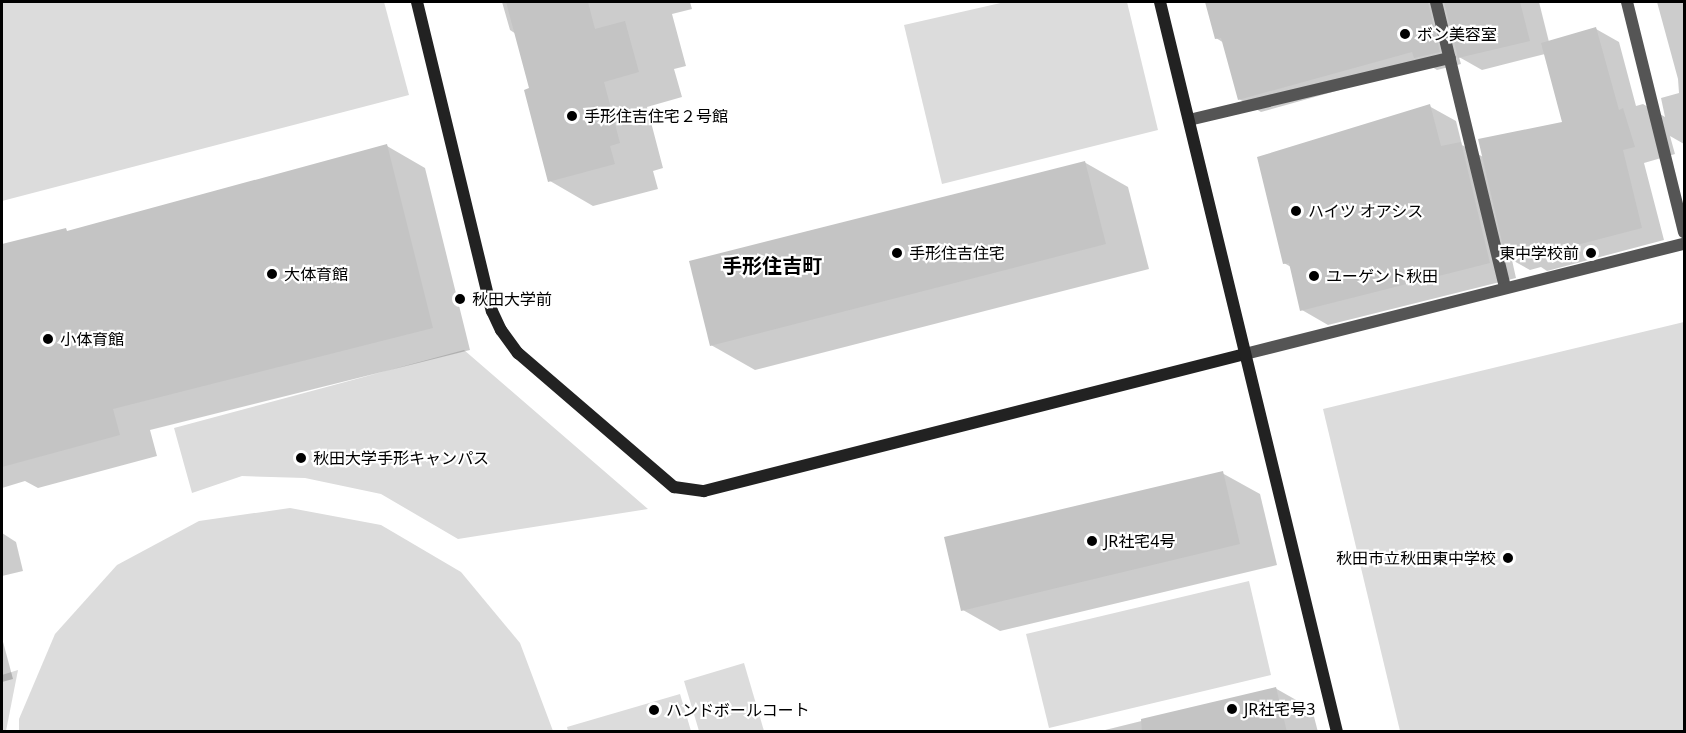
<!DOCTYPE html>
<meta charset="utf-8">
<style>
body{margin:0}
#map{position:relative;width:1686px;height:733px;overflow:hidden;background:#fff;font-family:"Noto Sans","Noto Sans JP",sans-serif}
div>[style]{position:absolute}
[style*='--x']{left:calc(var(--x)*1px);top:calc(var(--y)*1px);width:calc(var(--w)*1px);rotate:calc(var(--a)*1deg)}
.green>*{inset:0;background:#dcdcdc}
.shadow>*{inset:0;background:#0003}
.building>*{inset:0;background:#c4c4c4}
.street>*{height:12px;margin:-6px;padding:0 6px;transform-origin:6px;border-radius:6px;background:#555}
.secondary>*{height:12px;margin:-6px;padding:0 6px;transform-origin:6px;border-radius:6px;background:#222}
.dots>*{width:16px;height:16px;translate:-50% -50%;box-sizing:border-box;border:3px solid #fff;border-radius:50%}
span{translate:-50% -50%;white-space:nowrap;text-align:center;line-height:1.15;-webkit-text-stroke:4.5px #fff;paint-order:stroke}
.poi-label{font-size:16px;color:#000}
.left{translate:0 -50%;text-align:left}
.right{translate:-100% -50%;text-align:right}
.quarter-label{font-size:20px;color:#000;font-weight:700}
.frame{position:absolute;inset:0;border:3px solid #000;pointer-events:none}
</style>
<div id="map">
<div class="green">
<div style="clip-path:polygon(2px 2px,384px 2px,409px 95px,2px 201px)"></div>
<div style="clip-path:polygon(1005px 2px,1127px 2px,1158px 130px,942px 184px,904px 25px)"></div>
<div style="clip-path:polygon(1684px 322px,1684px 731px,1400px 731px,1323px 409px)"></div>
<div style="clip-path:polygon(464px 350px,648px 509px,458px 539px,381px 494px,305px 478px,242px 476px,192px 493px,174px 428px)"></div>
<div style="clip-path:polygon(290px 508px,381px 525px,461px 572px,520px 643px,553px 731px,19px 731px,19px 719px,55px 634px,117px 565px,199px 521px)"></div>
<div style="clip-path:polygon(1249px 581px,1271px 675px,1049px 728px,1026px 634px)"></div>
<div style="clip-path:polygon(744px 663px,764px 731px,699px 731px,684px 681px)"></div>
<div style="clip-path:polygon(18px 670px,6px 731px,2px 731px,2px 675px)"></div>
<div style="clip-path:polygon(680px 694px,691px 731px,568px 731px,567px 727px)"></div>
</div>
<div class="shadow">
<div style="clip-path:polygon(502px 2px,690px 2px,692px 9px,672px 14px,686px 66px,674px 69px,682px 97px,647px 107px,663px 168px,653px 171px,658px 189px,593px 206px,550px 181px,531px 89px,516px 34px,510px 30px)"></div>
<div style="clip-path:polygon(1206px 2px,1539px 2px,1549px 42px,1596px 29px,1619px 42px,1636px 106px,1643px 104px,1665px 117px,1661px 98px,1679px 93px,1678px 79px,1657px 2px,1684px 2px,1684px 144px,1670px 136px,1675px 154px,1644px 163px,1664px 240px,1547px 271px,1541px 267px,1530px 270px,1512px 260px,1516px 278px,1328px 325px,1302px 310px,1291px 267px,1284px 263px,1429px 106px,1456px 121px,1462px 145px,1483px 157px,1563px 123px,1545px 54px,1482px 70px,1459px 57px,1461px 64px,1437px 70px,1429px 65px,1261px 112px,1239px 99px,1224px 43px,1216px 38px)"></div>
<div style="clip-path:polygon(387px 146px,425px 168px,470px 350px,150px 430px,157px 456px,38px 488px,25px 481px,2px 488px,2px 246px,70px 232px)"></div>
<div style="clip-path:polygon(1084px 162px,1128px 187px,1149px 269px,755px 370px,711px 345px)"></div>
<div style="clip-path:polygon(1222px 473px,1260px 494px,1277px 565px,1000px 631px,963px 610px)"></div>
<div style="clip-path:polygon(2px 533px,16px 542px,23px 571px,2px 576px)"></div>
<div style="clip-path:polygon(2px 638px,13px 679px,2px 682px)"></div>
<div style="clip-path:polygon(1275px 688px,1312px 709px,1318px 732px,1097px 732px)"></div>
</div>
<div class="building">
<div style="clip-path:polygon(506px 2px,588px 2px,595px 29px,625px 21px,639px 72px,604px 82px,620px 143px,610px 146px,615px 164px,548px 182px,524px 90px,529px 88px)"></div>
<div style="clip-path:polygon(1205px 2px,1428px 2px,1440px 52px,1414px 58px,1412px 52px,1238px 100px,1221px 38px,1215px 39px)"></div>
<div style="clip-path:polygon(1444px 2px,1520px 2px,1530px 41px,1458px 58px)"></div>
<div style="clip-path:polygon(1596px 27px,1619px 110px,1623px 108px,1635px 147px,1623px 150px,1642px 228px,1523px 259px,1522px 254px,1506px 259px,1478px 139px,1562px 122px,1541px 43px)"></div>
<div style="clip-path:polygon(1430px 104px,1441px 146px,1461px 142px,1490px 263px,1300px 311px,1289px 263px,1283px 264px,1257px 157px)"></div>
<div style="clip-path:polygon(387px 144px,433px 328px,113px 409px,120px 435px,2px 467px,2px 244px,66px 228px,67px 231px)"></div>
<div style="clip-path:polygon(1085px 161px,1106px 244px,710px 346px,689px 261px)"></div>
<div style="clip-path:polygon(1223px 471px,1240px 544px,961px 611px,944px 537px)"></div>
<div style="clip-path:polygon(1276px 687px,1287px 732px,1142px 732px,1141px 719px)"></div>
</div>
<div class="street">
<div style="--x:1436;--y:2;--w:294;--a:76.4"></div>
<div style="--x:1627;--y:2;--w:237;--a:76.1"></div>
<div style="--x:1189;--y:120;--w:268;--a:-13.4"></div>
<div style="--x:1245;--y:354;--w:453;--a:-14.1"></div>
</div>
<div class="secondary">
<div style="--x:417;--y:2;--w:318;--a:76.4"></div>
<div style="--x:492;--y:311;--w:21;--a:65"></div>
<div style="--x:501;--y:330;--w:29;--a:54"></div>
<div style="--x:518;--y:353;--w:206;--a:40.7"></div>
<div style="--x:674;--y:487;--w:30;--a:8"></div>
<div style="--x:704;--y:491;--w:558;--a:-14.21"></div>
<div style="--x:1160;--y:2;--w:751;--a:76.37"></div>
</div>
<div class="dots">
<div style="left:1405px;top:34px;background:#000"></div>
<div style="left:572px;top:116px;background:#000"></div>
<div style="left:1296px;top:211px;background:#000"></div>
<div style="left:897px;top:253px;background:#000"></div>
<div style="left:1591px;top:253px;background:#000"></div>
<div style="left:272px;top:274px;background:#000"></div>
<div style="left:1314px;top:276px;background:#000"></div>
<div style="left:460px;top:299px;background:#000"></div>
<div style="left:48px;top:339px;background:#000"></div>
<div style="left:301px;top:458px;background:#000"></div>
<div style="left:1092px;top:541px;background:#000"></div>
<div style="left:1508px;top:558px;background:#000"></div>
<div style="left:1232px;top:709px;background:#000"></div>
<div style="left:654px;top:710px;background:#000"></div>
</div>
<div class="poi-label">
<span class="left" style="left:1417px;top:34px">ボン美容室</span>
<span class="left" style="left:584px;top:116px">手形住吉住宅２号館</span>
<span class="left" style="left:1308px;top:211px">ハイツ オアシス</span>
<span class="left" style="left:909px;top:253px">手形住吉住宅</span>
<span class="right" style="left:1579px;top:253px">東中学校前</span>
<span class="left" style="left:284px;top:274px">大体育館</span>
<span class="left" style="left:1326px;top:276px">ユーゲント秋田</span>
<span class="left" style="left:472px;top:299px">秋田大学前</span>
<span class="left" style="left:60px;top:339px">小体育館</span>
<span class="left" style="left:313px;top:458px">秋田大学手形キャンパス</span>
<span class="left" style="left:1104px;top:541px">JR社宅4号</span>
<span class="right" style="left:1496px;top:558px">秋田市立秋田東中学校</span>
<span class="left" style="left:1244px;top:709px">JR社宅号3</span>
<span class="left" style="left:666px;top:710px">ハンドボールコート</span>
</div>
<div class="quarter-label">
<span style="left:772px;top:265px">手形住吉町</span>
</div>
<div class="frame"></div>
</div>
